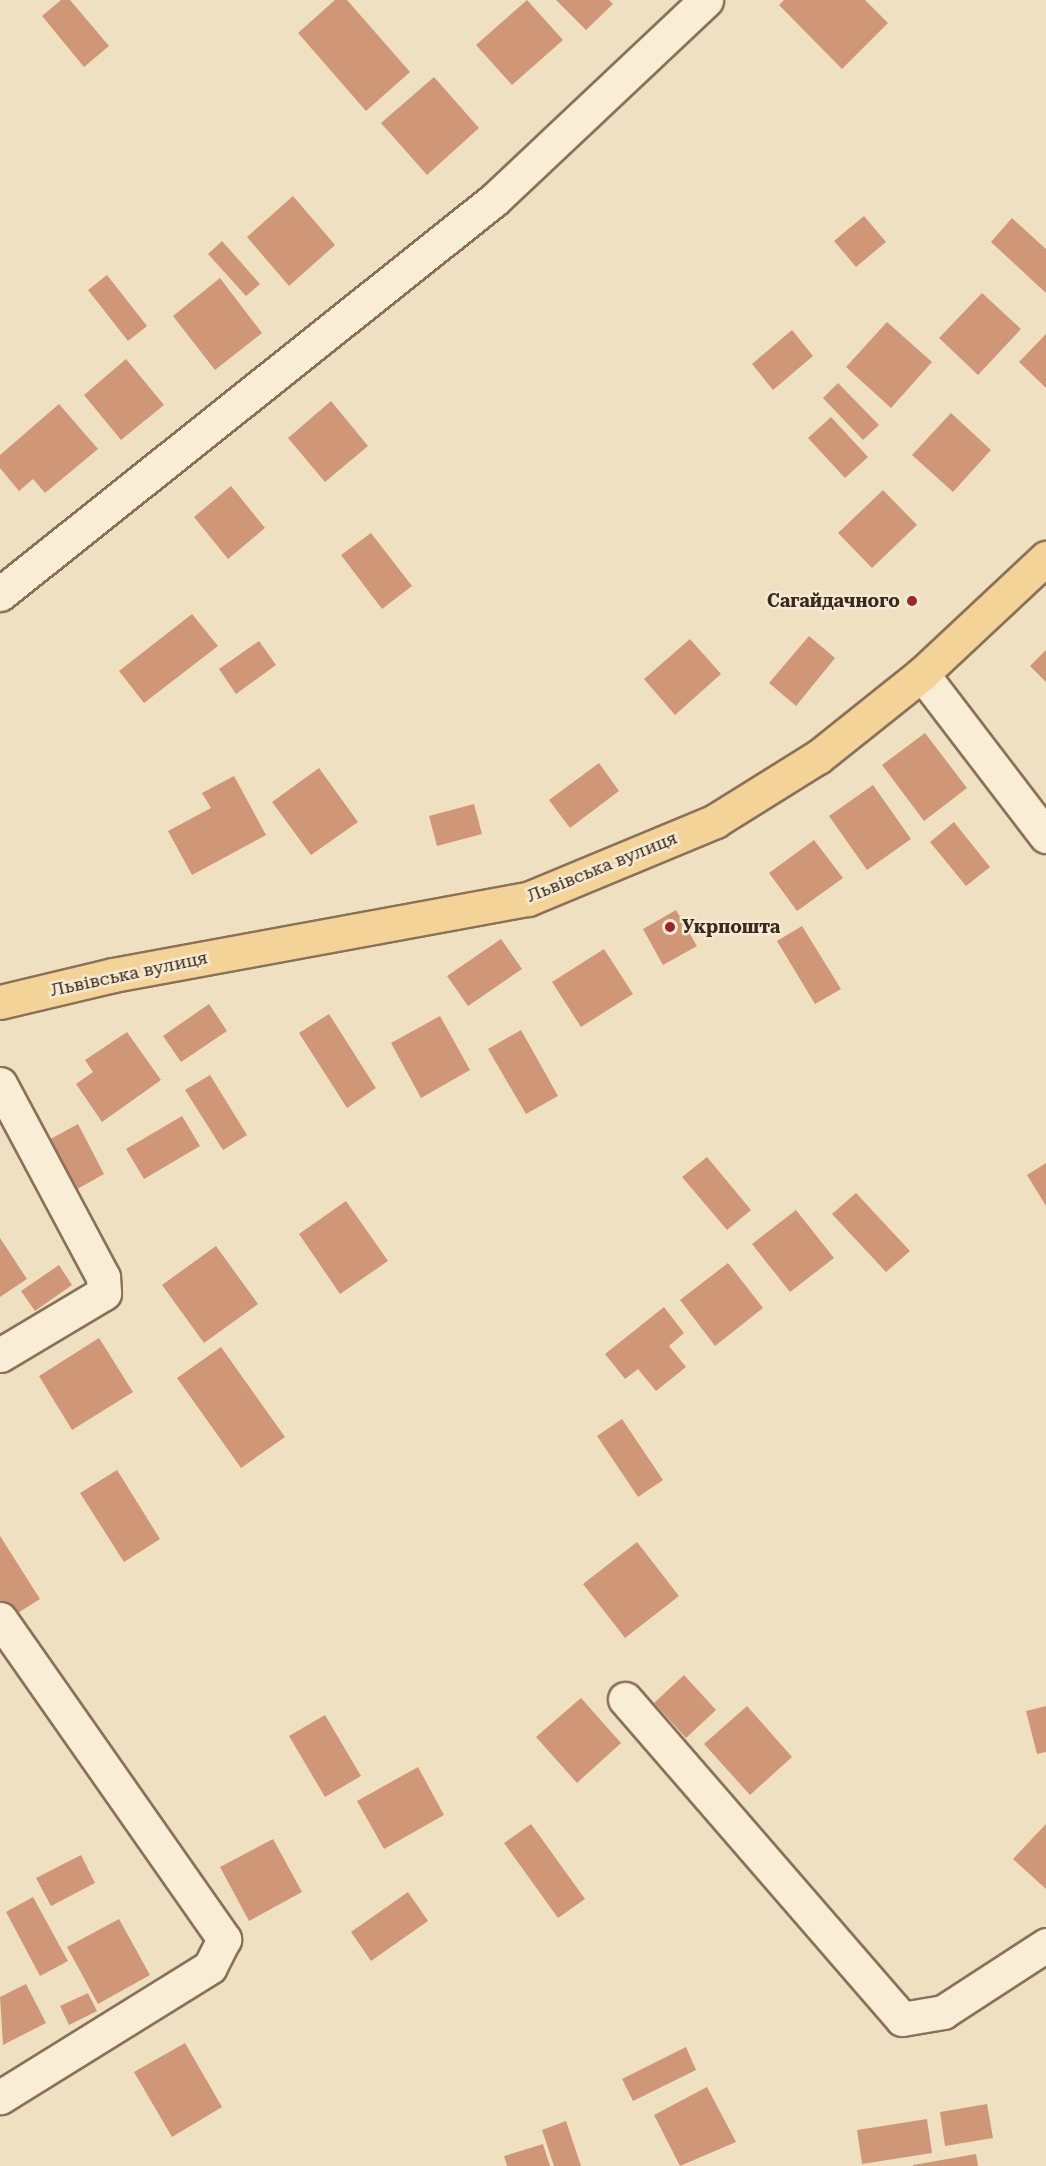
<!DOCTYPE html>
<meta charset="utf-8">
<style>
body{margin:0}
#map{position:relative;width:1046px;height:2166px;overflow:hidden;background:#f0e0c2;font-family:"Roboto Serif",serif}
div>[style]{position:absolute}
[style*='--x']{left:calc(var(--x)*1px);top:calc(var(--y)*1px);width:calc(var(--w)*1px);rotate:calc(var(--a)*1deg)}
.building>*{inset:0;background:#cf9777}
.roads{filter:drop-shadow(2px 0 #8b7159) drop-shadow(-2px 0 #8b7159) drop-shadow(0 2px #8b7159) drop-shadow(0 -2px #8b7159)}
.minor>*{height:33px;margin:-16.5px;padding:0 16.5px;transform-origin:16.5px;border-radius:16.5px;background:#faedd6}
.major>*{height:33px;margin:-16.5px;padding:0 16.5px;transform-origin:16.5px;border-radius:16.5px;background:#f4d399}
.dots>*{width:16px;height:16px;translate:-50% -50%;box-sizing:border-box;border:3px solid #f7ead2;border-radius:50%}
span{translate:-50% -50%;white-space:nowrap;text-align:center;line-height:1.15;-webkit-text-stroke:5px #f7ead2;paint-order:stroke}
.poi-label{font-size:18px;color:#3a2a1d;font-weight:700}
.right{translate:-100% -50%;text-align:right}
.left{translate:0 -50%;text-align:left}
.street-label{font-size:18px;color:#3a2a1d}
</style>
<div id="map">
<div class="building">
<div style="clip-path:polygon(61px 0,70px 0,109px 46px,84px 67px,42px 16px)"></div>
<div style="clip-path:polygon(335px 0,347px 0,410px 72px,366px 111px,298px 33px)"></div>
<div style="clip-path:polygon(527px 0,563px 40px,512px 85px,476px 45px)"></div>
<div style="clip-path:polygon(556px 0,609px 0,613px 4px,586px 30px)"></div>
<div style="clip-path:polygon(784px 0,865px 0,888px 23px,842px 69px,779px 5px)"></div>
<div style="clip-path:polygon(434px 77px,479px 128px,427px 175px,381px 123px)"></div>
<div style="clip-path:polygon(293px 196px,335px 245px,289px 286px,247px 237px)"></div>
<div style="clip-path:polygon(864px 216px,886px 242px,856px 267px,834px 241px)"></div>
<div style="clip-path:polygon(1012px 218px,1046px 249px,1046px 293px,991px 242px)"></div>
<div style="clip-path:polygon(222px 241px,260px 284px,246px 296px,208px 254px)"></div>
<div style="clip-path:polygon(107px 275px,147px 326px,128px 341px,88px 290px)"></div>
<div style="clip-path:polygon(220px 278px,262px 333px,215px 370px,173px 316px)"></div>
<div style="clip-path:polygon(982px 293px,1021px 329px,978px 375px,939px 338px)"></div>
<div style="clip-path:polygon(887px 322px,932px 362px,891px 408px,846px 367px)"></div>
<div style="clip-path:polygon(792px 330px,813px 356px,773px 390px,752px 364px)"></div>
<div style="clip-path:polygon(1046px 334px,1046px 388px,1019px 362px)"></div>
<div style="clip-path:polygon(126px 359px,164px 405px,121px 440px,84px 395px)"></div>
<div style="clip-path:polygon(838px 383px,879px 425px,863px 440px,823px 398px)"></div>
<div style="clip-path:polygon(331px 401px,368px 446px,325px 482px,288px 438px)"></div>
<div style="clip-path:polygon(59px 404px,98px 449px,45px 493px,33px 479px,19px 491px,0 468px,0 455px)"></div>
<div style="clip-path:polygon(951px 413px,991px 450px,953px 492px,912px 455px)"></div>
<div style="clip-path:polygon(831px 417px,868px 457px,845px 478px,808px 438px)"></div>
<div style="clip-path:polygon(231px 486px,265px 528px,228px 559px,194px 517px)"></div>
<div style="clip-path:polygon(883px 490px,917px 525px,872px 568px,838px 533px)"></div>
<div style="clip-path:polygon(371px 533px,412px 586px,382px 609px,341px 555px)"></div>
<div style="clip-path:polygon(192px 614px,218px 646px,144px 703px,119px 671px)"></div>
<div style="clip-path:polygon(809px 636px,835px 658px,796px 706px,769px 683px)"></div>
<div style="clip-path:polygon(690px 639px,721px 674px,675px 715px,644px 679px)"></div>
<div style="clip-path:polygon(259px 641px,276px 665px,236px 694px,219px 669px)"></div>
<div style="clip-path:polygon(1046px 650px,1046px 682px,1030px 666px)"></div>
<div style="clip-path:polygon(925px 733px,967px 788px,924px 821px,882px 765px)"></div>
<div style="clip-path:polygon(599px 763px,619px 791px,570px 828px,549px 800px)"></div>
<div style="clip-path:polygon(319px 768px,358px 822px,311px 855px,272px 802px)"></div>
<div style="clip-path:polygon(234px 776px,266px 835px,192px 875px,168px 831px,211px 808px,202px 793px)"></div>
<div style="clip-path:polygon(873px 785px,911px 839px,867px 870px,829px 816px)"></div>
<div style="clip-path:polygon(474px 804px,482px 834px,437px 846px,429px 816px)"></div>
<div style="clip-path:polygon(954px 822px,990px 867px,966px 886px,930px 842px)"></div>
<div style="clip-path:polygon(814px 840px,843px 878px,797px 911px,769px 873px)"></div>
<div style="clip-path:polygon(676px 910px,697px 946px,663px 965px,643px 929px)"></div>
<div style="clip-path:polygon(802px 926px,841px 989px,815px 1004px,777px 941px)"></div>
<div style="clip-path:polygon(501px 939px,522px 969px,468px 1006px,447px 976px)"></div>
<div style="clip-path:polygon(604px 949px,633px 994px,581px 1027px,552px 982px)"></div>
<div style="clip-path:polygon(209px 1004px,227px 1031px,181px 1062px,163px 1036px)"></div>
<div style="clip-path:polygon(329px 1014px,376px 1088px,347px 1108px,299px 1033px)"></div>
<div style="clip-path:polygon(440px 1016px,470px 1070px,421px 1098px,391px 1043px)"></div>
<div style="clip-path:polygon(521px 1030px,558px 1096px,526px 1114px,488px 1049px)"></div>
<div style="clip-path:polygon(127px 1032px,161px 1080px,102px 1122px,76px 1084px,93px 1072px,85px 1060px)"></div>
<div style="clip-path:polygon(210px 1075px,247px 1135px,223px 1150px,185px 1090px)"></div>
<div style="clip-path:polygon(182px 1116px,200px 1146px,144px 1179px,126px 1149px)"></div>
<div style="clip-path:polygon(78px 1124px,104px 1174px,72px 1192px,45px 1142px)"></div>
<div style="clip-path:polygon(707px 1157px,751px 1210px,727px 1230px,682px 1177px)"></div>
<div style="clip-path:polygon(1046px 1163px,1046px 1206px,1027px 1175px)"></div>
<div style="clip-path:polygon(856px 1193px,910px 1251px,886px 1272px,832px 1214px)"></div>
<div style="clip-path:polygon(346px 1201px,388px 1261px,340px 1294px,299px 1234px)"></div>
<div style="clip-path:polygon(796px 1210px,834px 1258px,790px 1292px,752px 1244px)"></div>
<div style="clip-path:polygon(0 1238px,27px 1279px,0 1297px)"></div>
<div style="clip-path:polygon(216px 1246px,258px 1304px,204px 1343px,162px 1285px)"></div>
<div style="clip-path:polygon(728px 1263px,763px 1308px,715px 1346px,680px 1300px)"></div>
<div style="clip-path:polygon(59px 1265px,72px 1285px,35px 1311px,21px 1291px)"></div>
<div style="clip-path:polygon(664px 1307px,684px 1333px,669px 1346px,686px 1367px,656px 1391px,638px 1369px,625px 1379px,605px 1354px)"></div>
<div style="clip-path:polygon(99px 1338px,133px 1392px,72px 1430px,39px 1376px)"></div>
<div style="clip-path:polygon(221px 1347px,285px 1437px,241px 1468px,177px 1378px)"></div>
<div style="clip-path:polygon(622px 1419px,663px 1480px,638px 1497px,597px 1436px)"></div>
<div style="clip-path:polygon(117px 1470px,160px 1539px,124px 1562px,80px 1493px)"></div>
<div style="clip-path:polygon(0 1536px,40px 1599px,10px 1618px,0 1602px)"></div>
<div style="clip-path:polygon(637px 1542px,679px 1596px,625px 1638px,583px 1584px)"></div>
<div style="clip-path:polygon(684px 1675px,716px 1710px,686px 1738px,654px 1703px)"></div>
<div style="clip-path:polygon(581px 1698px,621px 1743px,577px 1783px,536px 1737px)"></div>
<div style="clip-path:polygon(747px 1706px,792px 1757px,750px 1795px,704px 1744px)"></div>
<div style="clip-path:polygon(1046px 1706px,1046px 1752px,1037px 1754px,1026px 1711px)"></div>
<div style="clip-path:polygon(325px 1715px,361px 1776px,325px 1797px,289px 1736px)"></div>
<div style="clip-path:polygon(418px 1767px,444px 1815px,384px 1849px,357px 1801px)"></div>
<div style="clip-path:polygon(531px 1824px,585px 1899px,558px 1918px,504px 1843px)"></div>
<div style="clip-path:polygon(1046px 1824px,1046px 1889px,1013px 1859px)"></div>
<div style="clip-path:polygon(273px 1839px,302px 1892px,249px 1921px,220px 1867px)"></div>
<div style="clip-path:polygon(81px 1855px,95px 1883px,51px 1906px,36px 1878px)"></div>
<div style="clip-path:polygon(408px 1892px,428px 1921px,371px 1961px,351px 1932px)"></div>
<div style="clip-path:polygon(33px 1897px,68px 1961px,40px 1976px,6px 1912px)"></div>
<div style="clip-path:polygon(119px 1919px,150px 1975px,98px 2004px,67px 1947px)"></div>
<div style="clip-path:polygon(26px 1984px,46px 2023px,3px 2045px,0 1997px)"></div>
<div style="clip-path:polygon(88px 1993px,97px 2011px,69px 2025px,60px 2006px)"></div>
<div style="clip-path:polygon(185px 2043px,222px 2107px,172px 2137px,134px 2072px)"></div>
<div style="clip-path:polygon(686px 2047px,696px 2070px,633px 2101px,622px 2079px)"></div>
<div style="clip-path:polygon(707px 2087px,736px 2142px,680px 2166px,654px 2115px)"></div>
<div style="clip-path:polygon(987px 2104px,993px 2138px,945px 2146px,940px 2112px)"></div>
<div style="clip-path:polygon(927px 2119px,932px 2153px,862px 2164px,857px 2130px)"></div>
<div style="clip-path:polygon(566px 2121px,581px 2166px,554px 2166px,542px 2130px)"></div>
<div style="clip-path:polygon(543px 2144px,550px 2166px,507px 2166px,504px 2156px)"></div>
<div style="clip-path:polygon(976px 2154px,978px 2166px,913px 2166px,913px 2165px)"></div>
</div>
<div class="roads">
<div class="minor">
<div style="--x:0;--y:594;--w:633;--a:-38.59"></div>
<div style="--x:495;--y:199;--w:290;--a:-43.3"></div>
<div style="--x:922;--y:674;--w:204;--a:52.6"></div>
<div style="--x:0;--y:1084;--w:219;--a:61.9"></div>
<div style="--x:103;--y:1277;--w:16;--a:86"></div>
<div style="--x:104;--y:1293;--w:121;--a:149.2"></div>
<div style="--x:0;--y:1619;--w:391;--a:55"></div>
<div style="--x:224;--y:1939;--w:31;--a:117"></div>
<div style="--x:210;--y:1967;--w:247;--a:148.2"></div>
<div style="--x:625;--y:1699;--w:423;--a:49.1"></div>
<div style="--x:902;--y:2019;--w:42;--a:-9.7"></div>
<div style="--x:943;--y:2012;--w:123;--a:-33"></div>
</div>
<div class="major">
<div style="--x:0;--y:1002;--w:116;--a:-13.4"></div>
<div style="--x:113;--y:975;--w:422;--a:-10.4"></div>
<div style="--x:528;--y:899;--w:203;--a:-22.6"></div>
<div style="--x:715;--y:821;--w:121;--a:-31.9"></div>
<div style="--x:818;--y:757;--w:133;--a:-38.6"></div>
<div style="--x:922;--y:674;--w:170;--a:-43.1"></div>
</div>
</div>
<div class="dots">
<div style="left:912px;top:601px;background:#9c262d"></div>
<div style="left:670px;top:927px;background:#9c262d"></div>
</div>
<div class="poi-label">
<span class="right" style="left:900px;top:601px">Сагайдачного</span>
<span class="left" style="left:682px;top:927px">Укрпошта</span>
</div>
<div class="street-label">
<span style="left:602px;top:867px;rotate:-22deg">Львівська вулиця</span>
<span style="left:129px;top:974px;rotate:-12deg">Львівська вулиця</span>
</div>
</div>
